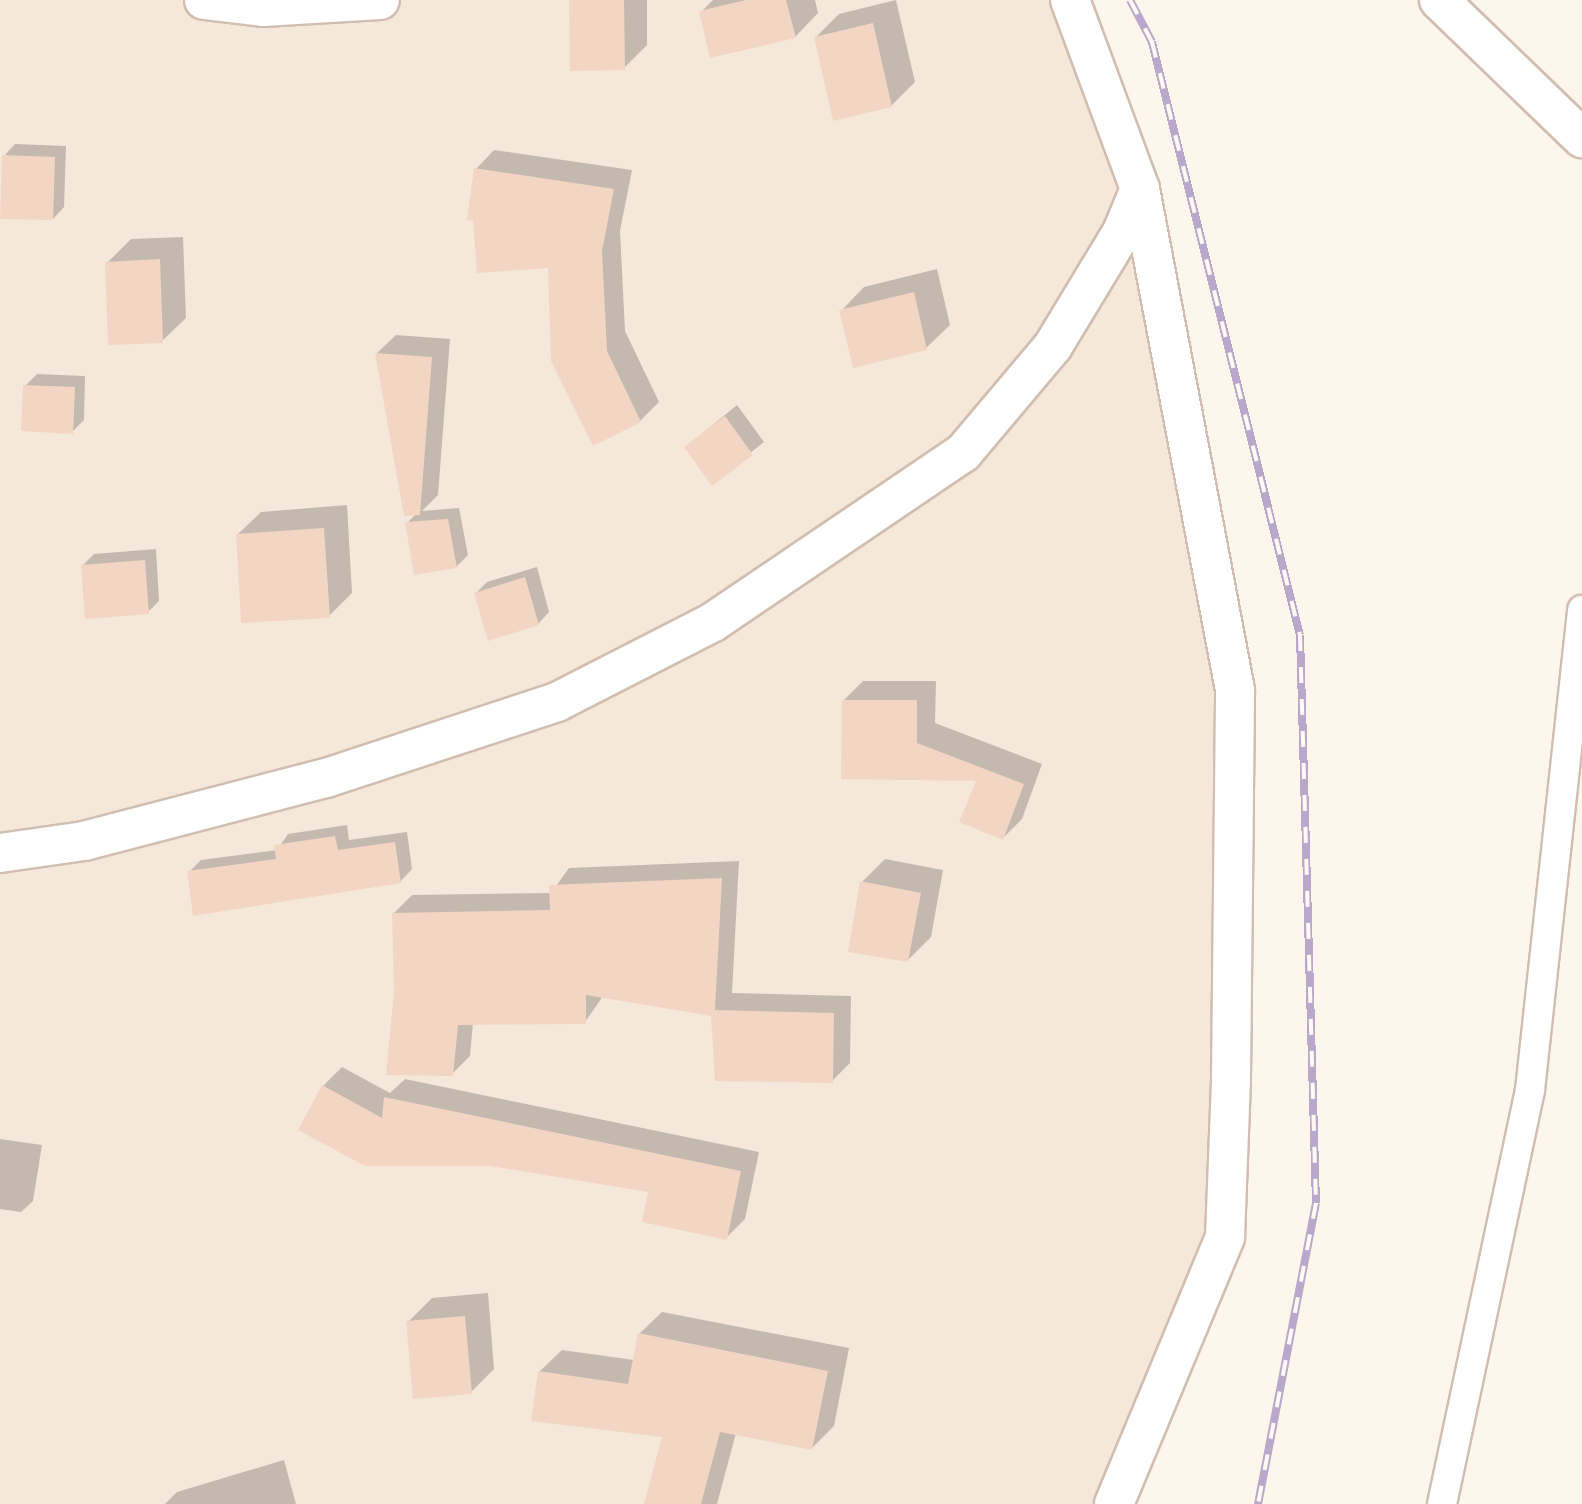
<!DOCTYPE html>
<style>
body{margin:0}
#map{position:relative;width:1582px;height:1504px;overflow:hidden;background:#fdf6ec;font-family:"Space Grotesk",sans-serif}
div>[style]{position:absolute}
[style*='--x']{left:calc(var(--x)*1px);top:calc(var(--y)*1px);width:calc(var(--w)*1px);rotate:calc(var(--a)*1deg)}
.residential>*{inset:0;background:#f5e8da}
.shadow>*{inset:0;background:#0003}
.building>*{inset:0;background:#f3d5c3}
.roads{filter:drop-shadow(2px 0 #d1beb0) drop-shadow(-2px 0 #d1beb0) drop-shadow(0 2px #d1beb0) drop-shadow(0 -2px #d1beb0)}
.service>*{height:28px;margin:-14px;padding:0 14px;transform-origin:14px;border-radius:14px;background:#fff}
.minor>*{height:38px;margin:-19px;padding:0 19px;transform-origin:19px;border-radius:19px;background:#fff}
.rail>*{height:8px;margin-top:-4px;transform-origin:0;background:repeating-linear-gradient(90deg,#fffaf3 0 16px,#b9a8c9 0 32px);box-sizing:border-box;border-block:2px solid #b9a8c9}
span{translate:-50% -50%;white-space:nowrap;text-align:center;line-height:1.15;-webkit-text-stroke:7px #fffaf3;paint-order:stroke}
</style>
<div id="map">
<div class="residential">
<div style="clip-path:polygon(0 0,1070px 0,1140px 189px,1235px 690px,1225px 1237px,1114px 1504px,0 1504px)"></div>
</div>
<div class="shadow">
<div style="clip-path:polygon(571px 0,647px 0,647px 45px,624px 68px)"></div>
<div style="clip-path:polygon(713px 0,815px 0,818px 13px,795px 37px,701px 12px)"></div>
<div style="clip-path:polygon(896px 0,915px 82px,891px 106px,816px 37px,839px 14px)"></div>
<div style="clip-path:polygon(15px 144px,66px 146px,64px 207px,53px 219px,4px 156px)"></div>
<div style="clip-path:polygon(494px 150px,632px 170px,620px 231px,625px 331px,659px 402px,640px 421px,594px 444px,549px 266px,475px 219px,476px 169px)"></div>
<div style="clip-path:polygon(183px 237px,186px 318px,162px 341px,107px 263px,131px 239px)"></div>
<div style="clip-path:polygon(937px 269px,950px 325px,926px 348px,841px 311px,864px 287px)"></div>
<div style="clip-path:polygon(396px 335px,450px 339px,438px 495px,422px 511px,459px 508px,468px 555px,456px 567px,407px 523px,416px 514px,377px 353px)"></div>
<div style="clip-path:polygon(37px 374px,85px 376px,84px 420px,72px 432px,25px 386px)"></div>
<div style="clip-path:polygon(737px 405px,764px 442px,712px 483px,686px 447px)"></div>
<div style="clip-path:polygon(347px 505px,352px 593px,329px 616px,237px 535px,261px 512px)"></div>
<div style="clip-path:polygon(156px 549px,159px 601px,148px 612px,82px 566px,94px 554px)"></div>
<div style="clip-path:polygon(537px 567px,549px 612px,538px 624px,476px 593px,487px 582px)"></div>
<div style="clip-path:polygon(863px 681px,936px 681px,935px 723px,1042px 764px,1022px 819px,1003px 838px,978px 779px,843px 701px)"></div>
<div style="clip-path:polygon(347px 825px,349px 840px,407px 832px,412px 869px,401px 881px,189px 872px,201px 860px,277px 850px,288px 834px)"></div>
<div style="clip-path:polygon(885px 859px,943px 870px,931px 937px,908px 960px,862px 882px)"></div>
<div style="clip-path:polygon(739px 861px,732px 993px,851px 996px,850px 1063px,832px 1081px,713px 1014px,603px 996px,585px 1022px,473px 1023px,470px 1056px,452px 1074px,396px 992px,394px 913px,412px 895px,551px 893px,569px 868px)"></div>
<div style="clip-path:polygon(342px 1067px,390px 1093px,405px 1079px,759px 1152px,745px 1219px,726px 1238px,650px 1191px,490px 1164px,365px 1164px,323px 1086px)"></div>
<div style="clip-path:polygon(0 1139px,42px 1145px,33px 1201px,21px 1212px,0 1209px)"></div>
<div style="clip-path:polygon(488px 1293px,494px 1369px,471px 1392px,408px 1322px,432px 1298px)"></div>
<div style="clip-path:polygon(662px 1312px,849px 1348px,834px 1426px,812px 1448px,736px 1433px,717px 1504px,647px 1504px,664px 1436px,539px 1372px,562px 1350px,634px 1360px,639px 1334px)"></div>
<div style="clip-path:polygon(284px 1460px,296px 1504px,165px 1504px,177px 1492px)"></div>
</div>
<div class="building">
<div style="clip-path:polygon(569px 0,624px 0,625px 70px,570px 71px)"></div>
<div style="clip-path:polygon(746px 0,786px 0,796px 38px,710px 58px,699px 11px)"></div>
<div style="clip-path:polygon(873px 23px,892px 107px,833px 121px,814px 37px)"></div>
<div style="clip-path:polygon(2px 155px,55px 157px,53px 220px,0 219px)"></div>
<div style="clip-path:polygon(474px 168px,614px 189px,602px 251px,607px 351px,641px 422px,593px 446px,551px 361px,548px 268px,477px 273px,473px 221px,467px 220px)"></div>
<div style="clip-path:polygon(160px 259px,163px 343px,108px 345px,105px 262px)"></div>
<div style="clip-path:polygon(914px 292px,927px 350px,853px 368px,839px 310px)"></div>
<div style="clip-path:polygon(375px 353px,432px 357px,420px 515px,404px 516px)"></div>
<div style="clip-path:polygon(23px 385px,75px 387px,73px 434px,21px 431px)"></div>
<div style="clip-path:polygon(725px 416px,753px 455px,712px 486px,684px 447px)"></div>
<div style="clip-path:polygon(448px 519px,457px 568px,414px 575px,405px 522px)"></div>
<div style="clip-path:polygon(324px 528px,330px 618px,241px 623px,236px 534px)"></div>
<div style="clip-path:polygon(145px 560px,149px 614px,85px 619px,81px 565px)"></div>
<div style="clip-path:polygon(525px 577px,539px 625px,488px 641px,474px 593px)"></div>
<div style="clip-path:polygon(842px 700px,917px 700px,917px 743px,1024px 784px,1003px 840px,959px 822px,976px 781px,841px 779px)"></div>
<div style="clip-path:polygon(335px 836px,338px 850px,395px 842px,401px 883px,193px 916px,187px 871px,276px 859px,274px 845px)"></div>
<div style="clip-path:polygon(722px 878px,715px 1010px,834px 1013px,833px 1083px,715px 1081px,711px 1016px,586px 995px,586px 1024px,458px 1025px,453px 1076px,386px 1075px,394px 992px,392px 913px,550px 910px,549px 885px)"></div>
<div style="clip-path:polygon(860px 881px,921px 893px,908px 962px,848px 952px)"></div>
<div style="clip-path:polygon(322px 1085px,382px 1118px,384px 1097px,741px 1171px,727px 1240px,642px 1222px,648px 1192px,490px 1166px,365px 1166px,298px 1130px)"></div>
<div style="clip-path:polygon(465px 1316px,472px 1394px,413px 1399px,406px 1321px)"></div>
<div style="clip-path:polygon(638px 1333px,828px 1371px,812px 1450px,720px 1432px,701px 1504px,644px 1504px,662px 1437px,531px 1421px,538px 1371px,628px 1384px)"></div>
</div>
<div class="roads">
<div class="service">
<div style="--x:1442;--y:1504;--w:423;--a:-78"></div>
<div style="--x:1530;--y:1090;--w:483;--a:-83.8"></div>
</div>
<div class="minor">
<div style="--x:204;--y:0;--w:59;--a:6.8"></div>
<div style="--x:263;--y:7;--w:117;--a:-3.4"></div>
<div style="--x:1439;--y:0;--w:199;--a:44"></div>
<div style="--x:0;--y:853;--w:85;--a:-8.1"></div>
<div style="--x:84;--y:841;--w:250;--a:-14.6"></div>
<div style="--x:326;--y:778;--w:243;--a:-18.2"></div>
<div style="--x:557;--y:702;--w:175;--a:-27.1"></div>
<div style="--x:713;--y:622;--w:302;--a:-34.1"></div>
<div style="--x:963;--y:453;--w:140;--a:-49.9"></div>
<div style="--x:1053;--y:346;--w:133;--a:-58.8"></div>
<div style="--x:1122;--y:232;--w:47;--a:-67.3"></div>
<div style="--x:1140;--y:189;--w:202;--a:-110.3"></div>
<div style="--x:1114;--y:1504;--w:289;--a:-67.4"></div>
<div style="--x:1225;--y:1237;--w:158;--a:-87.8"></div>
<div style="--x:1231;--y:1079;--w:389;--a:-89.4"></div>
<div style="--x:1235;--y:690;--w:510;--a:-100.74"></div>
</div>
</div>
<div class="rail">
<div style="--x:1130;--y:0;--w:47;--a:62.4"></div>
<div style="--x:1152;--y:42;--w:611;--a:75.99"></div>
<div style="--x:1300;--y:635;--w:568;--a:88.39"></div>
<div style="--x:1316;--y:1203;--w:307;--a:100.9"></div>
</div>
</div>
